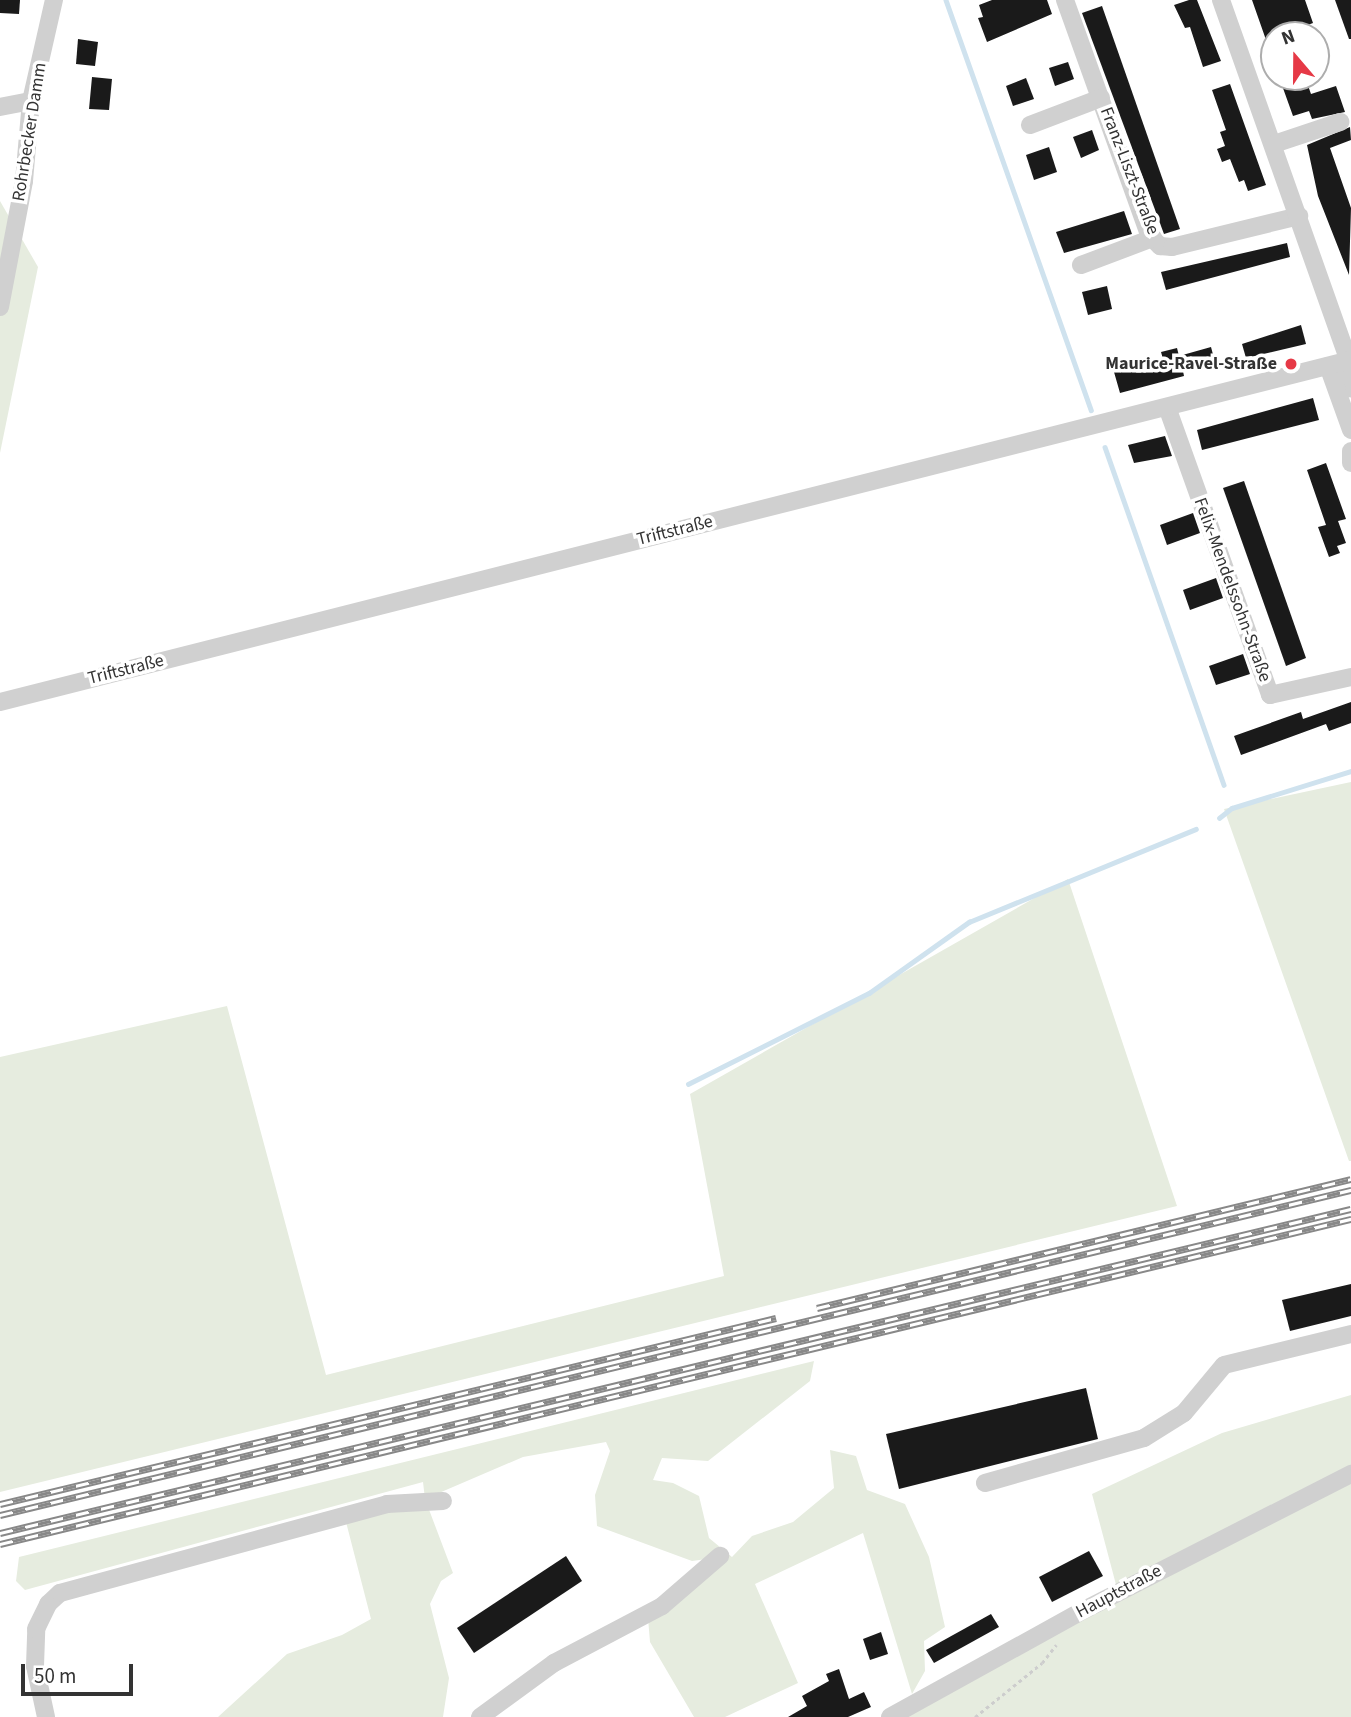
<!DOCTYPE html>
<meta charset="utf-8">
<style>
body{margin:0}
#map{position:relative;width:1351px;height:1717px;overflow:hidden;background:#fff;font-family:"Source Sans 3",sans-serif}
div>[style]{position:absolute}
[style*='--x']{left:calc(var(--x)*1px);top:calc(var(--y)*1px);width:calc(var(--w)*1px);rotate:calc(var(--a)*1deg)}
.green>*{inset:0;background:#e6ecdf}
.stream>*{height:4.5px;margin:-2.25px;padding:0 2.25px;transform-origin:2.25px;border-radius:2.25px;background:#cfe2ee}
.building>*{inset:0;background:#1a1a1a}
.path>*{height:2.5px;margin-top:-1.25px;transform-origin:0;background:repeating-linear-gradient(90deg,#cdcdcd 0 3.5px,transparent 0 7px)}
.minor>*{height:18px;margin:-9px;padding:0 9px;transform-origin:9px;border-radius:9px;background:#d0d0d0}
.rail>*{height:7px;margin-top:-3.5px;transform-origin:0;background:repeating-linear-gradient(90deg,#fff 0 13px,#888 0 26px);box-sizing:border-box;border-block:2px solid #888}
.dots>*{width:19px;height:19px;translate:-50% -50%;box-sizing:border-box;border:4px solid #fff;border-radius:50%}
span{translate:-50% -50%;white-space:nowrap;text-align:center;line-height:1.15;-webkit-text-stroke:7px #fff;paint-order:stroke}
.street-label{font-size:18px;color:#333}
.poi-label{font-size:18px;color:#333;font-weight:700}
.right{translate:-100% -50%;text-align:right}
.north{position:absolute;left:1260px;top:21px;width:70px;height:70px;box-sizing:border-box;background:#fff;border:2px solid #adadad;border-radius:50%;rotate:340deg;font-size:19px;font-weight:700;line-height:28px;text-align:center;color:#333}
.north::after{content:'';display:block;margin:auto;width:24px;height:32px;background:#e63946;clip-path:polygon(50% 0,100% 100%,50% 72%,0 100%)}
.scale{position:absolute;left:21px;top:1664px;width:112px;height:32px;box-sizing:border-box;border:4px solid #333;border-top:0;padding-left:9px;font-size:21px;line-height:24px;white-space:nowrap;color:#333;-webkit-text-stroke:5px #fff;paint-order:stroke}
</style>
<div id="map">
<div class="green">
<div style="clip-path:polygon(0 201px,38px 267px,0 453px)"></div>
<div style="clip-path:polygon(1351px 782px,1351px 1161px,1349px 1161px,1224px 809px)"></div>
<div style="clip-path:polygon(1068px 879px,1177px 1206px,0 1492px,0 1057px,227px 1006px,326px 1375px,724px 1276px,690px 1094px)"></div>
<div style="clip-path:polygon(814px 1361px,810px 1381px,708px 1461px,662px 1458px,653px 1480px,673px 1483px,699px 1496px,709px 1538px,732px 1557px,752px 1536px,793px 1522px,834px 1488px,830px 1450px,856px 1456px,867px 1490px,905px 1504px,929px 1557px,945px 1627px,924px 1641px,925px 1671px,912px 1694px,863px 1533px,755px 1584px,798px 1683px,725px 1717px,694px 1717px,650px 1642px,648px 1618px,714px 1558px,692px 1561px,597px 1526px,595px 1495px,610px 1451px,606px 1442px,523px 1457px,425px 1499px,453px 1573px,441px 1581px,430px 1604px,449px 1678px,443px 1717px,218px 1717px,287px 1654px,342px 1635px,371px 1619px,346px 1522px,425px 1499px,423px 1482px,25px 1590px,16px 1581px,19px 1557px)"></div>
<div style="clip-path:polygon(1351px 1395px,1351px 1717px,903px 1717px,1119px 1596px,1092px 1494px,1222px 1433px)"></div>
</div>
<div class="stream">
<div style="--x:946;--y:0;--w:435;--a:70.5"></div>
<div style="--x:1105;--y:447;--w:358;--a:70.6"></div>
<div style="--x:1219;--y:818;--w:16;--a:-38"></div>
<div style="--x:1232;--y:808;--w:125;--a:-17.3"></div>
<div style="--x:688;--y:1084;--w:203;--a:-26.7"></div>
<div style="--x:869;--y:993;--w:123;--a:-35.4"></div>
<div style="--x:969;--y:922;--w:245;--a:-22.3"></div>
</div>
<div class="building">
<div style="clip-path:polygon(0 0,20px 0,19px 14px,0 13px)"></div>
<div style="clip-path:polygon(992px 0,1047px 0,1052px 14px,987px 42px,978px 18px,983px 17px,979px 5px)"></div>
<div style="clip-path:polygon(1189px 0,1197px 0,1221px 61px,1203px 67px,1190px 27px,1185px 28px,1174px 5px)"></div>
<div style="clip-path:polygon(1252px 0,1305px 0,1313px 23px,1289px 32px,1290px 35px,1274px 35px,1272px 57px)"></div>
<div style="clip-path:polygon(1335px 0,1351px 0,1351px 39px,1349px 39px)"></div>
<div style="clip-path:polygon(1102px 6px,1180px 229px,1164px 234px,1082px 13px)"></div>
<div style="clip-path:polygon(78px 39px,98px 42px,95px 66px,76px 64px)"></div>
<div style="clip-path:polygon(1068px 62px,1074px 79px,1055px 86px,1049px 68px)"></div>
<div style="clip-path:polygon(92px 77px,112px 79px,109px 110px,89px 109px)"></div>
<div style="clip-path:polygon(1279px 77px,1305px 77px,1311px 94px,1336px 86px,1345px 112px,1312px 119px,1309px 111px,1293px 116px)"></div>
<div style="clip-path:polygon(1026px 78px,1034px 99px,1013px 106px,1006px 86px)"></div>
<div style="clip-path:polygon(1230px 84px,1266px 185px,1248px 191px,1244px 180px,1239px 182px,1230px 159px,1222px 162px,1217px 149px,1225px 146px,1220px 132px,1226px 130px,1212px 90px)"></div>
<div style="clip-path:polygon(1350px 127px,1351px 140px,1330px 148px,1351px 208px,1349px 275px,1318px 196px,1307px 145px)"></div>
<div style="clip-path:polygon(1092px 130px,1099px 150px,1081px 158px,1073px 137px)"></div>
<div style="clip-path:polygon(1049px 147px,1057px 172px,1034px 180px,1026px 155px)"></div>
<div style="clip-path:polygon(1124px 211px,1132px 234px,1064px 253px,1056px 232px)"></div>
<div style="clip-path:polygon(1287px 243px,1290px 257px,1166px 290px,1161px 272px)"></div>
<div style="clip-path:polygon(1107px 286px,1112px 309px,1088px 315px,1082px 292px)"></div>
<div style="clip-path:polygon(1301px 325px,1306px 344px,1246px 358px,1242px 344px)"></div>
<div style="clip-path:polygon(1211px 347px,1215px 362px,1183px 371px,1184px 376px,1120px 393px,1114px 372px,1163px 359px,1161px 352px,1177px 348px,1179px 356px)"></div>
<div style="clip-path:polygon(1313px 398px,1319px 420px,1202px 450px,1197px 430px)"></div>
<div style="clip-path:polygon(1165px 436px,1172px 456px,1134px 463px,1128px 445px)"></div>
<div style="clip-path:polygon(1326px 463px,1346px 519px,1338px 521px,1346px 543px,1337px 546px,1340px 553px,1329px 557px,1318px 527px,1326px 525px,1307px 470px)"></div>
<div style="clip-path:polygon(1244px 481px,1306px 658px,1286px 666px,1223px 488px)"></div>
<div style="clip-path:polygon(1193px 513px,1200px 533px,1167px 545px,1160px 525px)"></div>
<div style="clip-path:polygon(1216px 578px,1223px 598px,1190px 610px,1183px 590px)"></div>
<div style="clip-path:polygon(1243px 654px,1250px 674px,1216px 685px,1209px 666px)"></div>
<div style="clip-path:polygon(1351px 702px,1351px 723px,1329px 731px,1326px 724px,1241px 755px,1234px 736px,1301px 712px,1303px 719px)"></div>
<div style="clip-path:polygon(1351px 1284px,1351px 1316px,1290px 1331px,1282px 1300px)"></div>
<div style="clip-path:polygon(1086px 1388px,1098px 1439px,899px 1489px,886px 1434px)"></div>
<div style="clip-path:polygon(1089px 1551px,1103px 1576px,1052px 1602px,1039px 1577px)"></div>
<div style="clip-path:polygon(566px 1556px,582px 1581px,474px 1653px,457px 1628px)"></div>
<div style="clip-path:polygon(991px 1614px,999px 1627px,934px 1663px,926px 1650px)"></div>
<div style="clip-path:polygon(881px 1632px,888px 1654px,870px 1660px,863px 1639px)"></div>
<div style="clip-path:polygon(839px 1669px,849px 1699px,864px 1692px,871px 1707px,848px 1717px,788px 1717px,807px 1706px,802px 1696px,829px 1681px,826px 1674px)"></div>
</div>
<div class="path">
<div style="--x:975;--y:1717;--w:86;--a:-38.9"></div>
<div style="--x:1042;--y:1663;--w:23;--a:-52"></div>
</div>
<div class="minor">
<div style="--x:1065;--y:0;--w:250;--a:70.3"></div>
<div style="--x:1149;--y:235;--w:16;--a:45"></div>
<div style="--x:1160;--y:246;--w:12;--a:5"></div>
<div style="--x:1172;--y:247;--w:131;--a:-13.7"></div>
<div style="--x:1221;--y:0;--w:383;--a:70.5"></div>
<div style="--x:0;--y:107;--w:32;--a:-11"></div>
<div style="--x:1030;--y:125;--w:76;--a:-20.8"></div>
<div style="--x:1274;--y:144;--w:70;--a:-18.4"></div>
<div style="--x:1081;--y:265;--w:77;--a:-20.6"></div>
<div style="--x:0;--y:307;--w:128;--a:-79.2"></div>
<div style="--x:24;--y:181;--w:80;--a:-85"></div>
<div style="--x:31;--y:101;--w:104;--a:-77.2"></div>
<div style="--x:1342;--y:362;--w:28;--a:71"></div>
<div style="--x:1328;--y:366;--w:68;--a:70.2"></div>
<div style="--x:1167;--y:407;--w:306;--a:70.3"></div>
<div style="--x:1270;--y:695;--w:83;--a:-12.5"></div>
<div style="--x:1351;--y:451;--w:12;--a:90"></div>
<div style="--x:0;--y:702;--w:1394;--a:-14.21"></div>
<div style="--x:985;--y:1483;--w:165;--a:-15.8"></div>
<div style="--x:1144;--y:1438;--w:47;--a:-32"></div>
<div style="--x:1184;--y:1413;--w:62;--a:-50.2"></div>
<div style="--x:1224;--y:1365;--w:131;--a:-13.7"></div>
<div style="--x:46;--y:1717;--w:52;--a:-102.2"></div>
<div style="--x:35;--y:1666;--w:37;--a:-88"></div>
<div style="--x:36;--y:1629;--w:28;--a:-64"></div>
<div style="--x:48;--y:1604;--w:16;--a:-43"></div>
<div style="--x:60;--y:1593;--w:339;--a:-15.2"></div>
<div style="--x:387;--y:1504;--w:56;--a:-3.1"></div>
<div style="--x:480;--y:1717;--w:92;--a:-36.1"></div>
<div style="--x:554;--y:1663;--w:122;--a:-27.8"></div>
<div style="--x:662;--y:1606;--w:77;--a:-40.8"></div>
<div style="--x:890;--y:1717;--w:222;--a:-28.9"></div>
<div style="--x:1084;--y:1610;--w:300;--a:-27"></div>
</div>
<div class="rail">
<div style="--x:817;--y:1308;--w:549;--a:-13.58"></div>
<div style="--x:0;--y:1504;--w:798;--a:-13.48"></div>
<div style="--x:0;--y:1515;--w:1390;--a:-13.53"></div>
<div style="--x:0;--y:1533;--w:1389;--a:-13.49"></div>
<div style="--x:0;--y:1544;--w:1390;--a:-13.53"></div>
</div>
<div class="dots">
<div style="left:1291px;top:364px;background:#e63946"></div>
</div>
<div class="street-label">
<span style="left:30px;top:132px;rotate:-81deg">Rohrbecker Damm</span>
<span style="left:1129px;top:171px;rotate:69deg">Franz-Liszt-Straße</span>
<span style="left:675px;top:531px;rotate:-14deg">Triftstraße</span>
<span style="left:1232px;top:590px;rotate:70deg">Felix-Mendelssohn-Straße</span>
<span style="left:126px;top:670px;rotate:-14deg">Triftstraße</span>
<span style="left:1119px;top:1592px;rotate:-28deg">Hauptstraße</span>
</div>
<div class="poi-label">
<span class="right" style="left:1277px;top:364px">Maurice-Ravel-Straße</span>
</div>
<div class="north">N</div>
<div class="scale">50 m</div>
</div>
